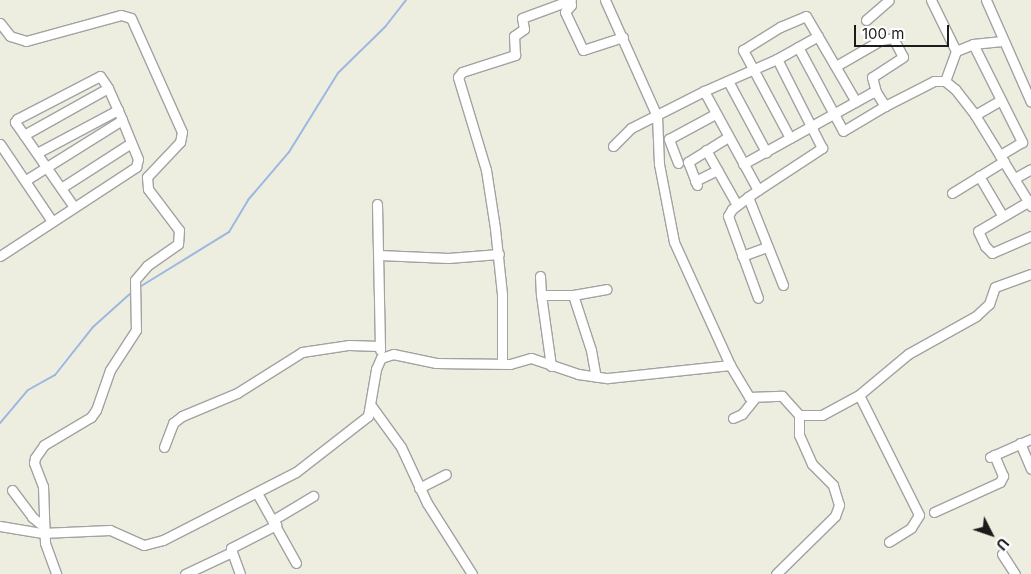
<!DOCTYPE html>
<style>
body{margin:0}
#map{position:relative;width:1031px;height:574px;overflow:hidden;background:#eeeee0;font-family:Inter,sans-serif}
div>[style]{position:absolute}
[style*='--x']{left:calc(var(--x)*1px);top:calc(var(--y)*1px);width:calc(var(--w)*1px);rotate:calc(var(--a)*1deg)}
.stream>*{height:2px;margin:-1px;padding:0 1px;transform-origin:1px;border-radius:1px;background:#9cb8e0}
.roads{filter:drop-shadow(1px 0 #a2a2a2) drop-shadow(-1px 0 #a2a2a2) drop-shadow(0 1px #a2a2a2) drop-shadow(0 -1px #a2a2a2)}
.minor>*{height:9px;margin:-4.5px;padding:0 4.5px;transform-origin:4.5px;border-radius:4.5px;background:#fff}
span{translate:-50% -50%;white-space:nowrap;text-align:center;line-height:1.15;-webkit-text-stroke:5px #fff;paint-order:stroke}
.north{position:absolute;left:966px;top:509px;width:50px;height:50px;-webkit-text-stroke:4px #fff;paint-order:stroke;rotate:131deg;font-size:14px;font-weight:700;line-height:20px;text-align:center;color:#1b1b1b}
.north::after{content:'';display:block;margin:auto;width:18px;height:22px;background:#1b1b1b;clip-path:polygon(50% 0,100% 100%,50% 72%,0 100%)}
.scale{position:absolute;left:854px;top:25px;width:95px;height:22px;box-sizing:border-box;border:2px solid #1b1b1b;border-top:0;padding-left:6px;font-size:15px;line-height:18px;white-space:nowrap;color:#1b1b1b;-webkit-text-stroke:4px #fff;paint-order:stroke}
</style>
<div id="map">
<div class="stream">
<div style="--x:138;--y:288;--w:107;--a:-31.6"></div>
<div style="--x:229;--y:232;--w:37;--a:-59"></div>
<div style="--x:248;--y:200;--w:63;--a:-49.5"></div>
<div style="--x:289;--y:152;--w:93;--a:-58.2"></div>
<div style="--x:338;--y:73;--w:66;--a:-44.4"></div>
<div style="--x:385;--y:27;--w:34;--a:-52"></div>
<div style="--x:0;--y:423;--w:43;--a:-49.7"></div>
<div style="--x:28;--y:390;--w:31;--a:-29"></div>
<div style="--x:55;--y:375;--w:61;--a:-51.6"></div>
<div style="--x:93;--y:327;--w:52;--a:-41.9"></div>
</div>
<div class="roads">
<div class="minor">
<div style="--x:570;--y:0;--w:5;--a:79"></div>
<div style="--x:571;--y:5;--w:9;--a:131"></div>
<div style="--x:565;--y:12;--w:42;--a:64.7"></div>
<div style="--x:583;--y:50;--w:42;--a:-18"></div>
<div style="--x:605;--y:0;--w:127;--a:65.9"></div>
<div style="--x:657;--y:116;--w:48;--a:87.6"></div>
<div style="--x:659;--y:164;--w:79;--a:79.1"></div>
<div style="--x:674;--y:242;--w:135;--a:65.5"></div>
<div style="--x:931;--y:0;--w:57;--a:63.9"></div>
<div style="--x:956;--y:51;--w:32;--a:110"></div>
<div style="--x:986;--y:0;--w:111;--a:66.2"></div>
<div style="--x:866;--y:20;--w:30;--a:-41"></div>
<div style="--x:0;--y:23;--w:16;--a:52"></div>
<div style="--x:10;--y:36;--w:17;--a:17"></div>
<div style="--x:26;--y:41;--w:98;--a:-15.3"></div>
<div style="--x:121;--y:15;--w:10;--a:17"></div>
<div style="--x:131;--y:18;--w:125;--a:65.9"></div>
<div style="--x:182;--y:132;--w:10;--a:101"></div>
<div style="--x:180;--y:142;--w:48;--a:133.3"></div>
<div style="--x:147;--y:177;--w:12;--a:85"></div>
<div style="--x:148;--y:189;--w:51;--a:52.9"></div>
<div style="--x:179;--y:230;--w:14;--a:94"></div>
<div style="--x:178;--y:244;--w:38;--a:145"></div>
<div style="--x:147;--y:266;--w:18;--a:131"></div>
<div style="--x:135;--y:280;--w:50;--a:88.9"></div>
<div style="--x:136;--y:330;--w:48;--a:123"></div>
<div style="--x:110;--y:370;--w:42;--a:109.3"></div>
<div style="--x:96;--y:410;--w:9;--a:126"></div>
<div style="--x:91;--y:417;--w:55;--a:149.2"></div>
<div style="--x:44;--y:445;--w:16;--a:125"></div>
<div style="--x:35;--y:458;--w:5;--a:101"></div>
<div style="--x:34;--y:463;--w:25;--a:69"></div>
<div style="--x:43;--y:486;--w:57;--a:88"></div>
<div style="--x:45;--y:543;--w:33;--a:70"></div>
<div style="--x:973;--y:44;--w:110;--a:63.4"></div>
<div style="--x:1022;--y:142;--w:26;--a:149"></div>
<div style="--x:798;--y:47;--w:95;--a:61.8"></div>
<div style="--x:843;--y:131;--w:49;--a:-30.8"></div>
<div style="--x:956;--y:51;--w:18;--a:-22"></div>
<div style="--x:973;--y:44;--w:29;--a:-6"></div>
<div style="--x:836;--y:66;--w:52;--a:-30"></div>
<div style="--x:881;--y:40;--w:12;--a:-9"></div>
<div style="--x:893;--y:38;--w:21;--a:62"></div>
<div style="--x:903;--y:57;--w:37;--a:147"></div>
<div style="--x:872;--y:77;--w:16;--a:75"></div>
<div style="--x:728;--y:81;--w:81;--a:61.8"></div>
<div style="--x:975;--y:115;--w:30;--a:-30"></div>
<div style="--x:24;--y:135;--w:16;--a:-125"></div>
<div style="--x:15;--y:122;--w:4;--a:-56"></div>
<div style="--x:17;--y:119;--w:93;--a:-27.4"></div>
<div style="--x:100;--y:76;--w:14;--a:56"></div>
<div style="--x:790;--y:138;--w:100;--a:-118.1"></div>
<div style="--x:743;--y:50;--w:44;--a:-31.9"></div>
<div style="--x:780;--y:27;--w:28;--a:-23"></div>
<div style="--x:806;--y:16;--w:99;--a:59.8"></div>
<div style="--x:0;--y:144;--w:92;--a:56.1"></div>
<div style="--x:613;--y:146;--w:25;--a:-45"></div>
<div style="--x:631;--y:128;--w:82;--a:-26.9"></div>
<div style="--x:706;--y:150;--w:63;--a:60.6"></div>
<div style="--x:37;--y:153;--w:92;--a:-28"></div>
<div style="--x:678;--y:163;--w:26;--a:-111"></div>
<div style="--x:669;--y:139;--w:52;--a:-28.5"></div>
<div style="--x:743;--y:164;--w:146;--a:-29"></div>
<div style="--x:871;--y:93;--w:5;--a:-11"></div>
<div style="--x:876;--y:92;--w:17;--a:57"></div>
<div style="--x:885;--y:106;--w:55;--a:-27"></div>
<div style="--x:934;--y:81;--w:11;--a:0"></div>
<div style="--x:945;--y:81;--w:13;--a:39"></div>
<div style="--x:955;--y:89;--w:33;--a:52"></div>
<div style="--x:975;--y:115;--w:107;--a:58.4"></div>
<div style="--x:979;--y:176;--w:45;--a:59.5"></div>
<div style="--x:1015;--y:178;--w:18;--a:-29"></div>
<div style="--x:695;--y:181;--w:25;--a:-26"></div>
<div style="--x:697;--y:185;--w:25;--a:-111"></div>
<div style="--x:688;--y:162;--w:47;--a:-32"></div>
<div style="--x:61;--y:188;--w:83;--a:-32.7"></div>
<div style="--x:758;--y:190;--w:77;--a:-33.3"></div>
<div style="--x:822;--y:148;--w:100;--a:-116.8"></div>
<div style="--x:952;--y:193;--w:61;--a:-31.6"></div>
<div style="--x:748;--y:197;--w:20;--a:143"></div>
<div style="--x:732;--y:209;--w:8;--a:120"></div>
<div style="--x:728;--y:216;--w:87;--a:69.9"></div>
<div style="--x:1031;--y:200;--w:61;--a:149.7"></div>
<div style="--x:978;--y:231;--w:17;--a:65"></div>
<div style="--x:985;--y:246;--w:10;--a:45"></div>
<div style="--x:992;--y:253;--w:43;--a:-23.6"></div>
<div style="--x:377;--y:204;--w:146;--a:88.8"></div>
<div style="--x:74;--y:207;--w:88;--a:-124.8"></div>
<div style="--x:24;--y:135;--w:96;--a:-29.2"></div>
<div style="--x:108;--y:88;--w:35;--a:66"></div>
<div style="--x:379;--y:255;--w:69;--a:2.5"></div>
<div style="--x:448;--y:258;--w:51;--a:-4.5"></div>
<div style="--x:0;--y:256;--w:163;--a:-33.2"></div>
<div style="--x:136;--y:167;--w:8;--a:-76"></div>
<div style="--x:138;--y:159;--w:42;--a:-112.3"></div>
<div style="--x:122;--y:120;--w:113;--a:148"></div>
<div style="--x:742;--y:256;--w:27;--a:-20"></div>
<div style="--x:540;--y:276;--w:19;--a:87"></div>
<div style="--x:783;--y:285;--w:95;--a:-111.7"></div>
<div style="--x:748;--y:197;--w:12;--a:-35"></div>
<div style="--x:758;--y:190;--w:113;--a:-118.6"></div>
<div style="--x:704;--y:91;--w:80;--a:-23.7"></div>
<div style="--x:777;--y:59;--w:47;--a:-29.3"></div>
<div style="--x:573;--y:295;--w:58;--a:71.9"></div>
<div style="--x:591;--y:350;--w:27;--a:80"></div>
<div style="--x:502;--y:363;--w:69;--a:-90"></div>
<div style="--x:502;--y:294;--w:66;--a:-96.1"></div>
<div style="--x:495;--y:228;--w:59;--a:-98.8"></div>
<div style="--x:486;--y:170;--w:97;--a:-106.8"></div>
<div style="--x:458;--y:77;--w:6;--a:-51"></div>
<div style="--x:462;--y:72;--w:56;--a:-17.8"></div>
<div style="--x:515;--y:55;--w:19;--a:-93"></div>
<div style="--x:514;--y:36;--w:12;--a:-35"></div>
<div style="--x:524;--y:29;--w:11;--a:-100"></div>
<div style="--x:522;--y:18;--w:52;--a:-20.2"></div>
<div style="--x:551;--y:366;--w:72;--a:-98"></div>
<div style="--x:541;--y:295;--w:32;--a:0"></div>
<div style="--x:573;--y:295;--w:34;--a:-10"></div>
<div style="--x:859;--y:395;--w:134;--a:63.4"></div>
<div style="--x:919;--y:515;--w:15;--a:122"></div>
<div style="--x:911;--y:528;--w:26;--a:148"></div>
<div style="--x:372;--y:407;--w:49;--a:54.1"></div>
<div style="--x:401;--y:447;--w:62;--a:65.1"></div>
<div style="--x:427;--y:503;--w:84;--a:57.6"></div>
<div style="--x:733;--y:418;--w:10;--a:-24"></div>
<div style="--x:742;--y:414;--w:19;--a:-51"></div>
<div style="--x:1020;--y:443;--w:28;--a:67"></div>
<div style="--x:164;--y:447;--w:26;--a:-69"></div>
<div style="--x:173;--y:423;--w:11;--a:-38"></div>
<div style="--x:182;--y:416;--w:60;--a:-22.7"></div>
<div style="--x:237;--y:393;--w:77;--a:-32.2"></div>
<div style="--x:302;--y:352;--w:48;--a:-8.5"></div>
<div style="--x:349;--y:345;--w:31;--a:2"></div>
<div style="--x:990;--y:457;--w:45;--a:-23.7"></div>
<div style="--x:419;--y:488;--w:30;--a:-27"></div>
<div style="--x:12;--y:490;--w:34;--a:53"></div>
<div style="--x:32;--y:517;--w:14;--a:39"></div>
<div style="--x:257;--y:493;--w:80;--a:60.9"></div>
<div style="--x:934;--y:512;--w:72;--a:-24.4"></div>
<div style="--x:1000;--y:482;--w:7;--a:-63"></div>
<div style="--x:1003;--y:476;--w:23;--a:-113"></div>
<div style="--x:273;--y:520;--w:47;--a:-31"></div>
<div style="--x:0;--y:526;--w:43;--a:9.5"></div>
<div style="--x:42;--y:533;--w:68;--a:-2.5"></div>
<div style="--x:110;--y:530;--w:37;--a:24"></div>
<div style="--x:144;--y:545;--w:20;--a:-15"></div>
<div style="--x:163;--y:540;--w:149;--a:-27.1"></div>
<div style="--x:296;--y:472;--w:91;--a:-37.9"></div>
<div style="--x:368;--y:416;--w:48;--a:-80.3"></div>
<div style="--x:376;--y:369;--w:12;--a:-66"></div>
<div style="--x:381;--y:358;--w:13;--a:-18"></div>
<div style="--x:393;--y:354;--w:44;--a:11.8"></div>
<div style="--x:436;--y:363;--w:74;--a:0.8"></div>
<div style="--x:510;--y:364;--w:22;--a:-16"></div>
<div style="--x:531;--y:358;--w:50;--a:18.8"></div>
<div style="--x:578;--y:374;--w:30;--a:8"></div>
<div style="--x:608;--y:378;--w:123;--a:-6.1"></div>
<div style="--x:730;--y:365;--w:37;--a:59"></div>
<div style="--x:749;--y:397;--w:33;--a:-2"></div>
<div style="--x:782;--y:396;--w:25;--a:48"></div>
<div style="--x:799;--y:415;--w:23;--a:0"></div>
<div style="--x:822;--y:415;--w:42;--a:-28.4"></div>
<div style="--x:859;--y:395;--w:64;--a:-39.9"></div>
<div style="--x:908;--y:354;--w:78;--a:-29.2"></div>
<div style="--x:976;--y:316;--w:18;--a:-43"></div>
<div style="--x:989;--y:304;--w:18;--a:-71"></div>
<div style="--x:995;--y:287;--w:38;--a:-20"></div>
<div style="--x:232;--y:552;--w:4;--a:-104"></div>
<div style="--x:231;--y:548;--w:51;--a:-27.1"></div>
<div style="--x:1002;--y:554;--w:24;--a:57"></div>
<div style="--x:185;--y:574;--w:52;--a:-25.1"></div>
<div style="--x:232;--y:552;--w:23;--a:70"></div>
<div style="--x:776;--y:574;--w:83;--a:-44.5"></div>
<div style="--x:835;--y:516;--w:12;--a:-70"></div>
<div style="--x:839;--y:505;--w:21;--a:-107"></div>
<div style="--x:833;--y:485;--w:30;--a:-135"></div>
<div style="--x:812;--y:464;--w:32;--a:-114"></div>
<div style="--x:799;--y:435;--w:20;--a:-90"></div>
</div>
</div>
<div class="north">U</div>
<div class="scale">100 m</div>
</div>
